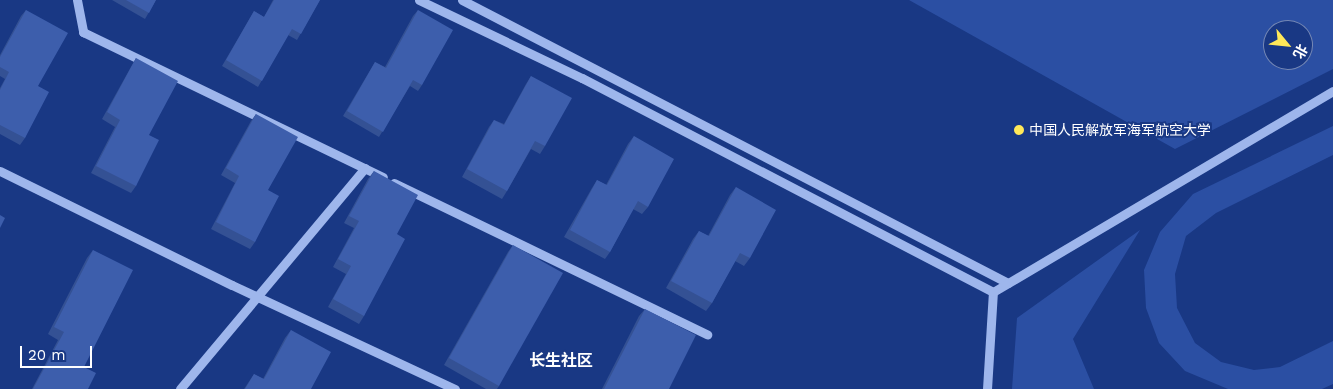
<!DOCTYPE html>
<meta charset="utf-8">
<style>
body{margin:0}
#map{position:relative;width:1333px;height:389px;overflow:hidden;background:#193884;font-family:"Work Sans","Noto Sans SC",sans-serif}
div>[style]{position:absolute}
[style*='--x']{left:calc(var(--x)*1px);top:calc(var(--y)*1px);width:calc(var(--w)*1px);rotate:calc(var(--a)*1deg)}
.green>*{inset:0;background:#2b4fa3}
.minor>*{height:9px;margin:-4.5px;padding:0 4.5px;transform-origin:4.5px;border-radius:4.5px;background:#9eb6ec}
.wall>*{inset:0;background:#345194}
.building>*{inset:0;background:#3d5eac}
.dots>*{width:14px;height:14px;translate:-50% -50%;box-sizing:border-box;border:2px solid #193884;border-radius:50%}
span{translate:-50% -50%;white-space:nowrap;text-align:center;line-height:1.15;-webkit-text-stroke:4px #193884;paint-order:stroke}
.poi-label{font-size:14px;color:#fff}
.left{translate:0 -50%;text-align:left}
.quarter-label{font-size:16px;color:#fff;font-weight:700}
.north{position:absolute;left:1263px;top:20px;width:50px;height:50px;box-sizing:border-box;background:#193884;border:1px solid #7588b5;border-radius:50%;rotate:118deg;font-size:14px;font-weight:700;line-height:20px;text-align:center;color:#fff}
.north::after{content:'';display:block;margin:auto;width:18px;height:22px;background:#ffe859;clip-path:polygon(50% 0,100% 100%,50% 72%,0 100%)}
.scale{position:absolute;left:20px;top:346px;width:72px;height:22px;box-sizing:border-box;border:2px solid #fff;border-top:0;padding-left:6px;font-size:15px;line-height:18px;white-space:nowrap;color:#fff;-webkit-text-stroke:4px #193884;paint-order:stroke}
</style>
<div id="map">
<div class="green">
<div style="clip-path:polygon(evenodd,909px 0,1333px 0,1333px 69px,1175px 149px,909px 0,1273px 30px,1303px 30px,1303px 60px,1273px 60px,1273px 30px)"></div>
<div style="clip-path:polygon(1333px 126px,1333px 155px,1216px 213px,1186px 236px,1175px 274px,1177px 308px,1195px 343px,1221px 362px,1254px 370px,1280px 367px,1333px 341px,1333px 384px,1322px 389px,1228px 389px,1185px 371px,1159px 343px,1146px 308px,1144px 270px,1160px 232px,1193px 194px)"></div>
<div style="clip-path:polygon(1140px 230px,1073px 339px,1094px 389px,1012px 389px,1017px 318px)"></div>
</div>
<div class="minor">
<div style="--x:77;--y:0;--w:33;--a:79"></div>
<div style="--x:83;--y:32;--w:333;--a:25.8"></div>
<div style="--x:419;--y:0;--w:181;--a:25.6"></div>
<div style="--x:582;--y:78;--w:463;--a:27.5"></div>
<div style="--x:462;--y:0;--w:615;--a:27.4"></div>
<div style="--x:0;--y:171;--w:258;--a:26.2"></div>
<div style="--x:232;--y:285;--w:246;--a:25"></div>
<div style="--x:394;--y:183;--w:348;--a:25.8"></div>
<div style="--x:180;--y:389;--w:288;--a:-50.1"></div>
<div style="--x:987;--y:389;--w:97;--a:-86.5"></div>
<div style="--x:993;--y:292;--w:395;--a:-30.6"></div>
</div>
<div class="wall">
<div style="clip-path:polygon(112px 0,156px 0,145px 19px)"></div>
<div style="clip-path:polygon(273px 0,320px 0,297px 40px,288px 35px,258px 87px,222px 66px,254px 11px,264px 17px)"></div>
<div style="clip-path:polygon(26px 10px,38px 86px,25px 138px,20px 145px,0 134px,0 88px,5px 79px,0 76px,0 55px,21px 16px)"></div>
<div style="clip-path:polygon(418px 10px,422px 85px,418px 91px,410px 86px,379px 137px,343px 116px,375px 62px,385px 67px,413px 16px)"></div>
<div style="clip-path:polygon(136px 58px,149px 135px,136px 186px,131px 193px,91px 173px,115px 127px,102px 119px,132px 65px)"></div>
<div style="clip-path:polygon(531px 76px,545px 146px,540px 154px,531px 149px,507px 191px,502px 199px,462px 177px,489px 127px,494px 120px,504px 124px,526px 84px)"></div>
<div style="clip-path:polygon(256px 114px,268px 190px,255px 242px,250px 249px,211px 229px,235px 183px,221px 175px,251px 121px)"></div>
<div style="clip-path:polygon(634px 136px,648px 207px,642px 214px,633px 209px,610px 252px,605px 259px,564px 237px,592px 188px,597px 180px,606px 185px,628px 144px)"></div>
<div style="clip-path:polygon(374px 171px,397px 234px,364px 316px,359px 324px,328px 307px,346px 274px,333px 267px,354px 228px,344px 223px,368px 179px)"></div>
<div style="clip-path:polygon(736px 187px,750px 258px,744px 266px,735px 261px,712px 303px,706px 311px,666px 288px,693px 239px,699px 231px,708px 236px,730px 195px)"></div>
<div style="clip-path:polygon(513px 245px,499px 386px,497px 389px,486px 389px,444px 365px,508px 252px)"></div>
<div style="clip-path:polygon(93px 250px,84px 367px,88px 389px,32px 389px,58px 340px,48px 334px,87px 258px)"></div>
<div style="clip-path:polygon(645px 309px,669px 389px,602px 389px,639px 316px)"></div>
<div style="clip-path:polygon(291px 330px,311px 389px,244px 389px,254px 374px,263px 379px,285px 338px)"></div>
</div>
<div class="building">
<div style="clip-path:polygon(126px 0,156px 0,149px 13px)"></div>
<div style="clip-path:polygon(274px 0,320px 0,301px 34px,292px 29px,262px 81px,226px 60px,254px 11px,264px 17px)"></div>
<div style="clip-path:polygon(26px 10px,68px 33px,38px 86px,49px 92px,25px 138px,0 125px,0 90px,9px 72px,0 67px,0 57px)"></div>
<div style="clip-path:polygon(418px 10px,453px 30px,422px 85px,413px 80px,383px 132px,347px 111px,375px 62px,386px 68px)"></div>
<div style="clip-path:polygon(136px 58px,178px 81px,149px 135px,159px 140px,136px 186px,96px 166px,120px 120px,107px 112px)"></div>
<div style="clip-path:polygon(531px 76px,572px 98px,545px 146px,535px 141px,507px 191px,467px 169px,494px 120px,504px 125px)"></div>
<div style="clip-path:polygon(256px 114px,298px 137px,268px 190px,279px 196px,255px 242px,216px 222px,239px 176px,226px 168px)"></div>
<div style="clip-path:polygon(634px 136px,674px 159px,648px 207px,638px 201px,610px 252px,570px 230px,597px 180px,607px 185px)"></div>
<div style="clip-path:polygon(374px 171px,418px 195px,397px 234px,405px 239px,364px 316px,333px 299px,351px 266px,338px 259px,359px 221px,349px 216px)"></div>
<div style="clip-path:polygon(736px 187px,776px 210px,750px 258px,740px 253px,712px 303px,671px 281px,699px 231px,709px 236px)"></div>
<div style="clip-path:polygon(0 215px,5px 218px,0 228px)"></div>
<div style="clip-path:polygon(513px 245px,563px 273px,499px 386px,449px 358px)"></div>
<div style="clip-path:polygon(93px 250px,133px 270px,84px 367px,96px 373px,88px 389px,33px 389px,64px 332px,54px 327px)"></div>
<div style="clip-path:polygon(645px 309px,696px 335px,669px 389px,604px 389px)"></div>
<div style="clip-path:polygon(291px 330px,331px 352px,311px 389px,245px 389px,254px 374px,264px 379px)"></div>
</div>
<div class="dots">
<div style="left:1019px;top:130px;background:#ffe859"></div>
</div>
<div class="poi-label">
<span class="left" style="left:1029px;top:130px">中国人民解放军海军航空大学</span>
</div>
<div class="quarter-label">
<span style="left:561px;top:361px">长生社区</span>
</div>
<div class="north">北</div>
<div class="scale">20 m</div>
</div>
